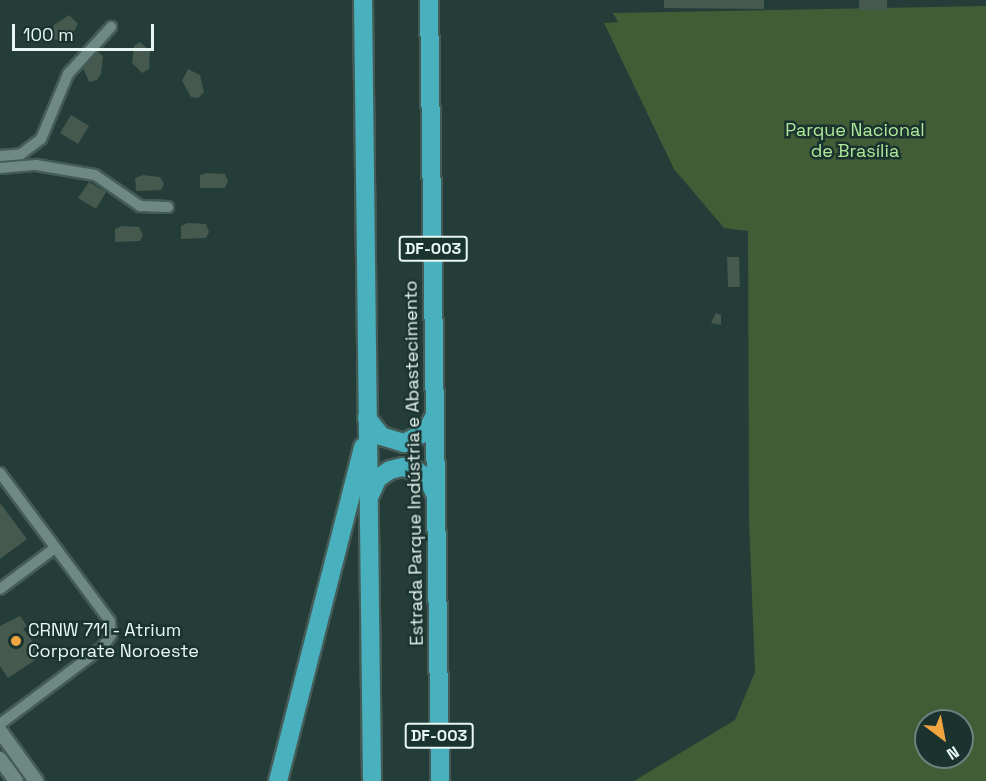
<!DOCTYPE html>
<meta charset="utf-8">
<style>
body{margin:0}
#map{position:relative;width:986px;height:781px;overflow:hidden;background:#253d39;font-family:"Space Grotesk",sans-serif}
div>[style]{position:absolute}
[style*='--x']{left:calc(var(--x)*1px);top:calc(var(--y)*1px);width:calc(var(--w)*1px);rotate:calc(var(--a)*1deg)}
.green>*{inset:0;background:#405d36}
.building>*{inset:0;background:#45594e}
.roads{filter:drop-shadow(2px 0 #455b57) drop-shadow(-2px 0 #455b57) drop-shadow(0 2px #455b57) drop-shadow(0 -2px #455b57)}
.street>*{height:10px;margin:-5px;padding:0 5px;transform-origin:5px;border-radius:5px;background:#6e8883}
.secondary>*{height:14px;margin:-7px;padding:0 7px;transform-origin:7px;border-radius:7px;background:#6e8883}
.highway>*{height:18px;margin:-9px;padding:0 9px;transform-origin:9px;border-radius:9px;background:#48b1bd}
.dots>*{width:16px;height:16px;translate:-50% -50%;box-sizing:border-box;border:3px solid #1b332f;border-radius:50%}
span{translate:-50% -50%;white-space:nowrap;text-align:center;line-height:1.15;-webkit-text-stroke:5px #1b332f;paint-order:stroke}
.shield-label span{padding:2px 4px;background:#1b332f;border:2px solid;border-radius:4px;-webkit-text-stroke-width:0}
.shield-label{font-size:16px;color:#e9f7f4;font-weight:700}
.park-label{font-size:18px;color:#afe899}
.street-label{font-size:18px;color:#e9f7f4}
.poi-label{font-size:18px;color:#e9f7f4}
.left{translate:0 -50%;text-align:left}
.north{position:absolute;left:914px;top:709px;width:60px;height:60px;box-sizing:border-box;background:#1b332f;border:2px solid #6d817e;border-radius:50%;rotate:148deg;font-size:16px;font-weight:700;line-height:24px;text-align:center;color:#e9f7f4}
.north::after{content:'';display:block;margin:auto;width:21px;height:27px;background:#f1a540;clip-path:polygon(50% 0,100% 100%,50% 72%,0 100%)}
.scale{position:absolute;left:12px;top:24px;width:142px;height:27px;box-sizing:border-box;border:3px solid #e9f7f4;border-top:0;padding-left:8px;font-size:18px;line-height:21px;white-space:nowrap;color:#e9f7f4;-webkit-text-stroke:4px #1b332f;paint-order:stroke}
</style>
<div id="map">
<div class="green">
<div style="clip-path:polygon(evenodd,986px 6px,986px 781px,634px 781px,735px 720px,755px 672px,749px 520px,748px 231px,724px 228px,674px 169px,604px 23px,618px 22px,613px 13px,986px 6px,926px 721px,962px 721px,962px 757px,926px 757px,926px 721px)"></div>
</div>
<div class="building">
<div style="clip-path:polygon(664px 0,764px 0,764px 9px,664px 8px)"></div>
<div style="clip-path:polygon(859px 0,887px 0,887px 10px,859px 10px)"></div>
<div style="clip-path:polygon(69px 15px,78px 24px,74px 31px,61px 41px,53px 39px,54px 25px)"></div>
<div style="clip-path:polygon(140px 42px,150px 51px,149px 69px,142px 73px,132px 63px,134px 46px)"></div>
<div style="clip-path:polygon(98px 52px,103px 56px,101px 74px,97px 80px,89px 82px,83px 68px)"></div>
<div style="clip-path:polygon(188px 69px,200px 75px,204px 92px,198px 98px,191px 97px,182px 81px)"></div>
<div style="clip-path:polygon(71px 115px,89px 126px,78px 144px,60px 133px)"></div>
<div style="clip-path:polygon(207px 173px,225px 174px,228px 181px,225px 188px,200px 188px,200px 175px)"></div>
<div style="clip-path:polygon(143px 175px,160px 177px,164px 184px,161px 190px,136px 191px,135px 178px)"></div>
<div style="clip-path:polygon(89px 182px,106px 192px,96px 209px,78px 198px)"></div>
<div style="clip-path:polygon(188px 223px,206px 224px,209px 232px,206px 238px,181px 239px,181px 226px)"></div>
<div style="clip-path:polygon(122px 226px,139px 227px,143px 235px,140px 241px,115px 242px,115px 229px)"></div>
<div style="clip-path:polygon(727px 257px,739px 257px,740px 287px,728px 287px)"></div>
<div style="clip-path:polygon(716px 313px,721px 315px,721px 325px,711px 323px)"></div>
<div style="clip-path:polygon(0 503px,27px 539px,0 559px)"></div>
<div style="clip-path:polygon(20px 616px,27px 626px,23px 629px,43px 655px,8px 678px,0 666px,0 626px)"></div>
</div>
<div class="roads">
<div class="street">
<div style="--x:0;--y:156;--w:21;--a:-5"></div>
<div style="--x:21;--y:154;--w:25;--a:-37"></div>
<div style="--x:41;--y:139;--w:70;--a:-67.4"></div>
<div style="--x:68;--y:74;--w:64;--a:-47.5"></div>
<div style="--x:0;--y:168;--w:36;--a:-5"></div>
<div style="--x:36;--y:165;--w:60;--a:9.6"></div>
<div style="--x:95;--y:175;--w:55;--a:34.6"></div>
<div style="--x:140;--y:206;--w:28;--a:2"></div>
<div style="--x:0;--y:473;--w:184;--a:53.4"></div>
<div style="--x:110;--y:621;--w:14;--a:86"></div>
<div style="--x:111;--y:635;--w:14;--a:124"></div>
<div style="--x:103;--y:647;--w:129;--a:143.2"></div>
<div style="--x:0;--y:589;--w:69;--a:-36.7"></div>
</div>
<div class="secondary">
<div style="--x:0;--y:731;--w:62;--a:54.2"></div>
<div style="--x:0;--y:759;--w:27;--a:54"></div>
</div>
<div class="highway">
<div style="--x:363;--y:0;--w:781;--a:89.34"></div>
<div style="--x:429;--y:0;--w:781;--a:89.19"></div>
<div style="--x:367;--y:418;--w:23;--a:52"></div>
<div style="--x:381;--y:436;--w:24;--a:17"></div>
<div style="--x:404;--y:443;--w:25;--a:-27"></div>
<div style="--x:426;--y:432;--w:19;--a:-62"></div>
<div style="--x:370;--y:495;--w:19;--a:-65"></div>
<div style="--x:378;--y:478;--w:14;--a:-34"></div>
<div style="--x:390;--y:470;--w:13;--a:-13"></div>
<div style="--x:403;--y:467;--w:15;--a:16"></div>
<div style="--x:417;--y:471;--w:14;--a:36"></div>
<div style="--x:428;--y:479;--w:19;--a:65"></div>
<div style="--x:278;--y:781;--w:345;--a:-75.7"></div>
</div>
</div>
<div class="dots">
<div style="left:16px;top:641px;background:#f1a540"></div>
</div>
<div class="shield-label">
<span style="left:433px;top:249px">DF-003</span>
<span style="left:439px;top:736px">DF-003</span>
</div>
<div class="park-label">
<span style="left:855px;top:141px">Parque Nacional<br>de Brasília</span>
</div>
<div class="street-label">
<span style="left:414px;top:463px;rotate:-91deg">Estrada Parque Indústria e Abastecimento</span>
</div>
<div class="poi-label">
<span class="left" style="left:28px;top:641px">CRNW 711 - Atrium<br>Corporate Noroeste</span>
</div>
<div class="north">N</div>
<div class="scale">100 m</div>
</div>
